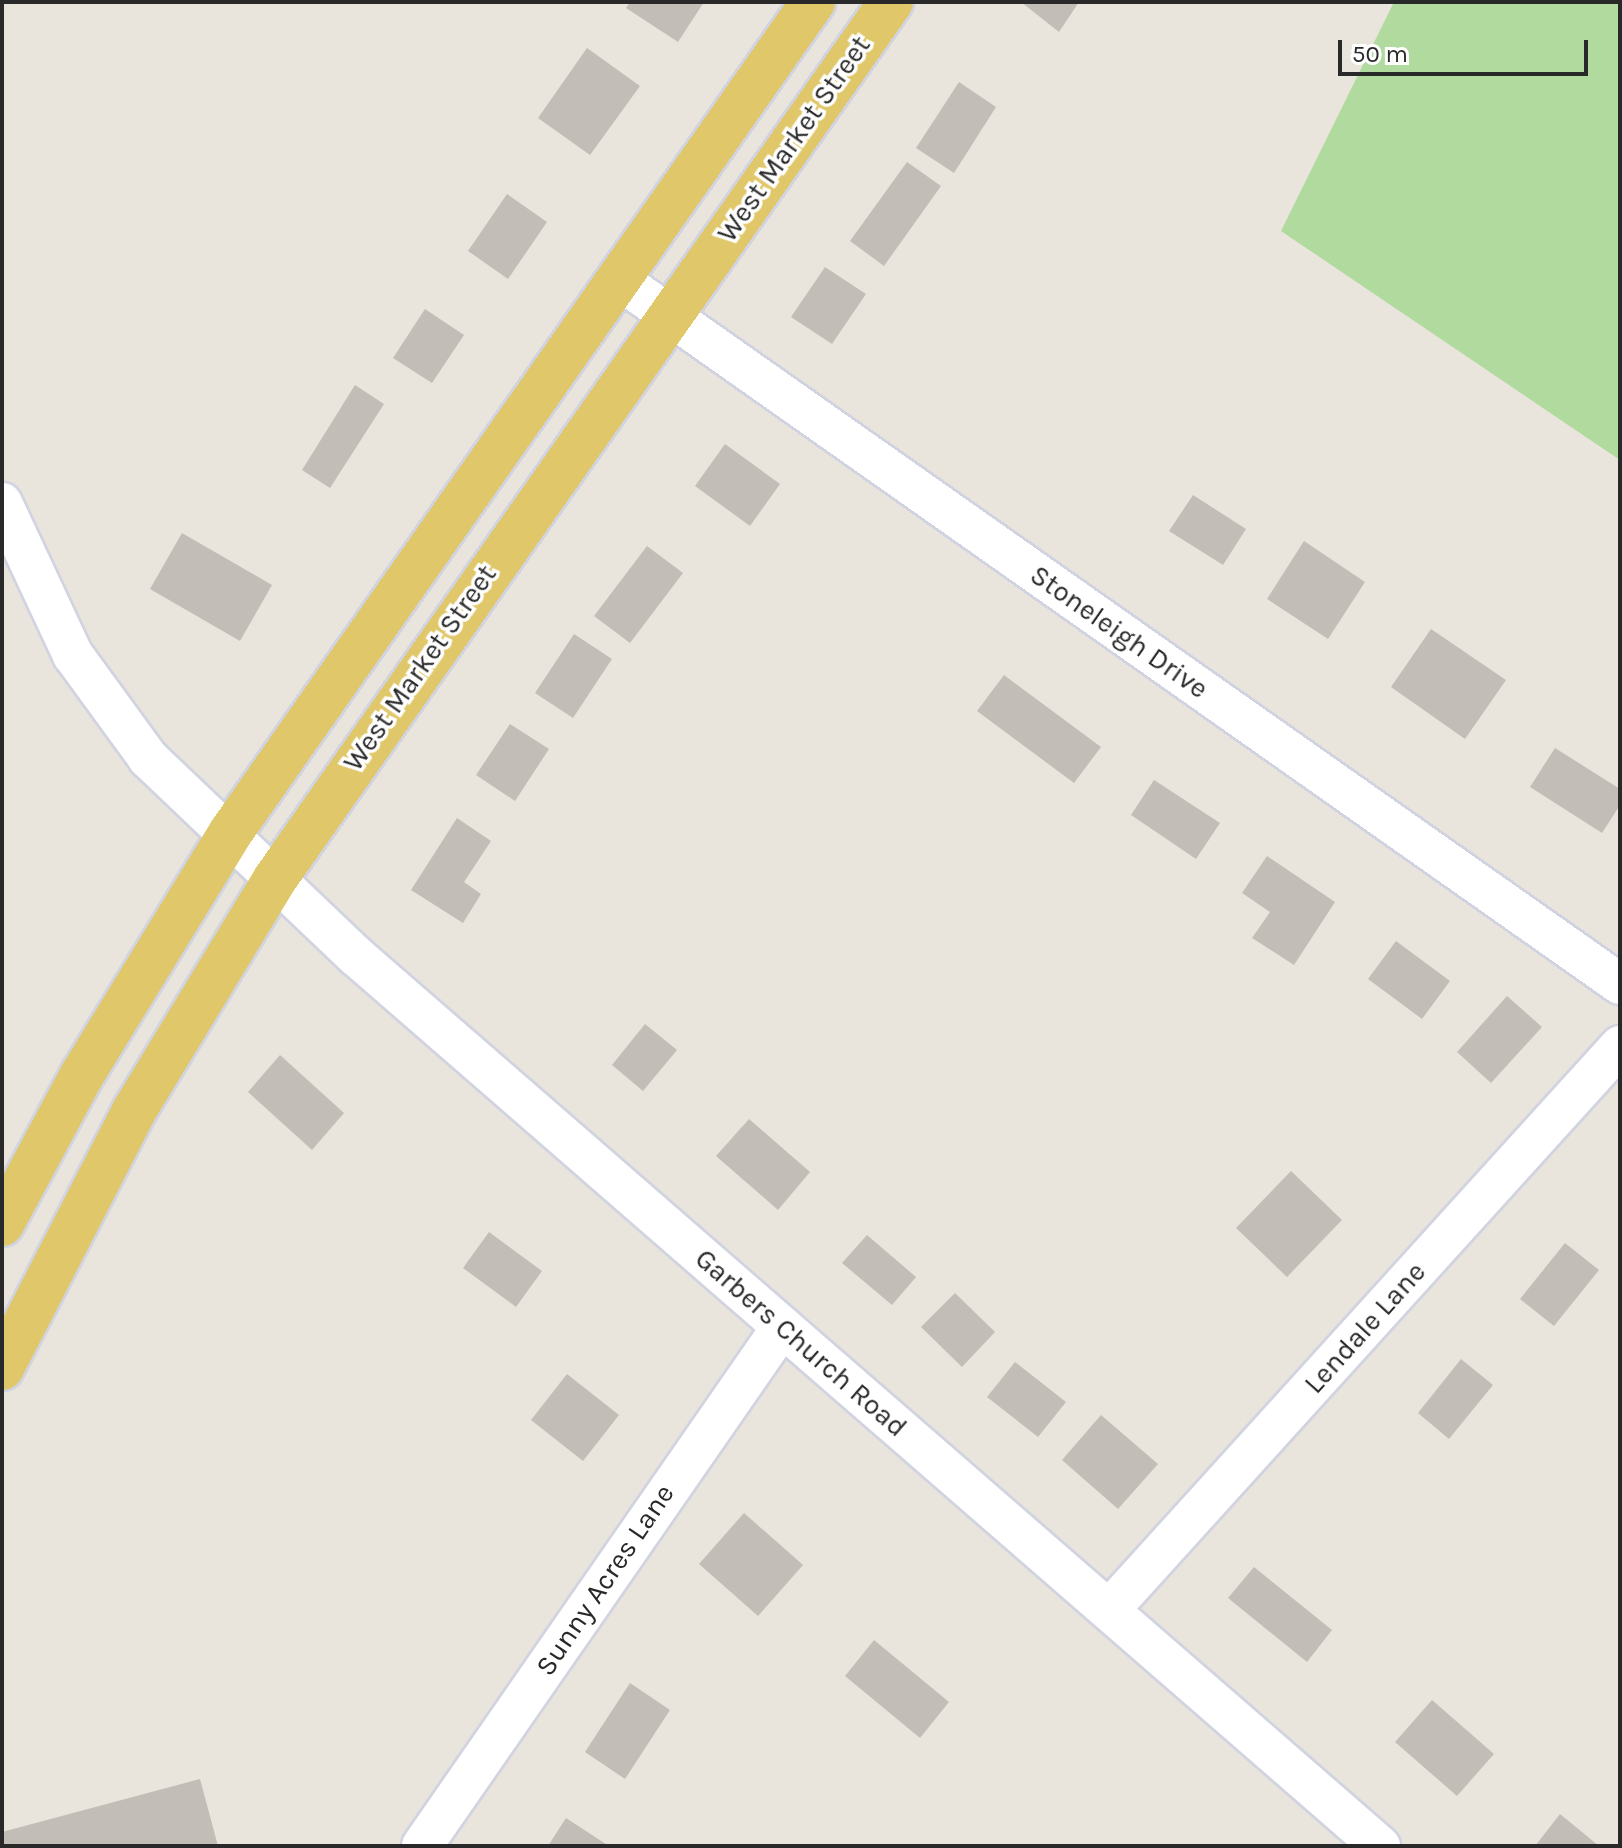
<!DOCTYPE html>
<style>
body{margin:0}
#map{position:relative;width:1622px;height:1848px;overflow:hidden;background:#e9e4dc;font-family:Karla,sans-serif}
div>[style]{position:absolute}
[style*='--x']{left:calc(var(--x)*1px);top:calc(var(--y)*1px);width:calc(var(--w)*1px);rotate:calc(var(--a)*1deg)}
.green>*{inset:0;background:#b1da9e}
.building>*{inset:0;background:#c2beb7}
.roads{filter:drop-shadow(2px 0 #d1d4e0) drop-shadow(-2px 0 #d1d4e0) drop-shadow(0 2px #d1d4e0) drop-shadow(0 -2px #d1d4e0)}
.minor>*{height:40px;margin:-20px;padding:0 20px;transform-origin:20px;border-radius:20px;background:#fff}
.major>*{height:44px;margin:-22px;padding:0 22px;transform-origin:22px;border-radius:22px;background:#e0c76a}
span{translate:-50% -50%;white-space:nowrap;text-align:center;line-height:1.15;-webkit-text-stroke:7px #fff;paint-order:stroke}
.street-label{font-size:28px;color:#292929}
.frame{position:absolute;inset:0;border:4px solid #292929;pointer-events:none}
.scale{position:absolute;left:1338px;top:40px;width:250px;height:36px;box-sizing:border-box;border:4px solid #292929;border-top:0;padding-left:10px;font-size:24px;line-height:28px;white-space:nowrap;color:#292929;-webkit-text-stroke:6px #fff;paint-order:stroke}
</style>
<div id="map">
<div class="green">
<div style="clip-path:polygon(1394px 2px,1620px 2px,1620px 460px,1281px 231px)"></div>
</div>
<div class="building">
<div style="clip-path:polygon(630px 2px,704px 2px,678px 42px,626px 8px)"></div>
<div style="clip-path:polygon(1021px 2px,1079px 2px,1059px 32px)"></div>
<div style="clip-path:polygon(587px 48px,640px 86px,590px 155px,538px 118px)"></div>
<div style="clip-path:polygon(959px 82px,996px 107px,954px 173px,916px 148px)"></div>
<div style="clip-path:polygon(907px 162px,941px 186px,884px 266px,850px 241px)"></div>
<div style="clip-path:polygon(507px 194px,547px 222px,508px 279px,468px 251px)"></div>
<div style="clip-path:polygon(825px 267px,866px 294px,832px 344px,791px 317px)"></div>
<div style="clip-path:polygon(425px 309px,464px 335px,432px 383px,393px 358px)"></div>
<div style="clip-path:polygon(355px 385px,384px 404px,330px 488px,302px 470px)"></div>
<div style="clip-path:polygon(725px 444px,780px 484px,750px 526px,695px 486px)"></div>
<div style="clip-path:polygon(1193px 495px,1246px 529px,1223px 565px,1169px 531px)"></div>
<div style="clip-path:polygon(182px 533px,272px 585px,240px 641px,150px 589px)"></div>
<div style="clip-path:polygon(1304px 541px,1365px 582px,1328px 639px,1267px 599px)"></div>
<div style="clip-path:polygon(647px 546px,683px 573px,630px 643px,594px 616px)"></div>
<div style="clip-path:polygon(1431px 629px,1506px 680px,1465px 739px,1391px 687px)"></div>
<div style="clip-path:polygon(574px 634px,612px 659px,573px 718px,535px 693px)"></div>
<div style="clip-path:polygon(1004px 675px,1101px 747px,1074px 783px,977px 711px)"></div>
<div style="clip-path:polygon(510px 724px,549px 749px,515px 801px,476px 775px)"></div>
<div style="clip-path:polygon(1555px 748px,1620px 789px,1620px 805px,1602px 833px,1530px 787px)"></div>
<div style="clip-path:polygon(1154px 780px,1220px 823px,1196px 859px,1131px 815px)"></div>
<div style="clip-path:polygon(457px 818px,491px 841px,464px 882px,481px 894px,463px 923px,411px 890px)"></div>
<div style="clip-path:polygon(1267px 856px,1335px 902px,1294px 965px,1252px 938px,1270px 912px,1242px 893px)"></div>
<div style="clip-path:polygon(1396px 941px,1450px 981px,1422px 1019px,1368px 979px)"></div>
<div style="clip-path:polygon(1507px 996px,1542px 1027px,1491px 1083px,1457px 1052px)"></div>
<div style="clip-path:polygon(645px 1024px,677px 1050px,643px 1091px,612px 1065px)"></div>
<div style="clip-path:polygon(280px 1055px,344px 1113px,312px 1150px,248px 1092px)"></div>
<div style="clip-path:polygon(749px 1119px,810px 1172px,778px 1210px,716px 1156px)"></div>
<div style="clip-path:polygon(1291px 1171px,1342px 1220px,1287px 1277px,1236px 1228px)"></div>
<div style="clip-path:polygon(489px 1232px,542px 1271px,516px 1307px,463px 1268px)"></div>
<div style="clip-path:polygon(867px 1235px,916px 1277px,892px 1305px,842px 1263px)"></div>
<div style="clip-path:polygon(1565px 1243px,1599px 1270px,1554px 1326px,1520px 1299px)"></div>
<div style="clip-path:polygon(955px 1293px,995px 1332px,962px 1367px,921px 1327px)"></div>
<div style="clip-path:polygon(1461px 1359px,1493px 1385px,1449px 1439px,1418px 1413px)"></div>
<div style="clip-path:polygon(1015px 1362px,1066px 1402px,1038px 1437px,987px 1397px)"></div>
<div style="clip-path:polygon(567px 1374px,619px 1415px,583px 1461px,531px 1420px)"></div>
<div style="clip-path:polygon(1101px 1415px,1158px 1464px,1118px 1509px,1062px 1460px)"></div>
<div style="clip-path:polygon(744px 1513px,803px 1565px,758px 1616px,699px 1564px)"></div>
<div style="clip-path:polygon(1254px 1567px,1332px 1630px,1307px 1662px,1228px 1598px)"></div>
<div style="clip-path:polygon(874px 1640px,949px 1702px,920px 1738px,845px 1676px)"></div>
<div style="clip-path:polygon(630px 1683px,670px 1710px,625px 1779px,585px 1752px)"></div>
<div style="clip-path:polygon(1432px 1700px,1494px 1754px,1457px 1796px,1395px 1742px)"></div>
<div style="clip-path:polygon(200px 1779px,218px 1846px,2px 1846px,2px 1832px)"></div>
<div style="clip-path:polygon(1560px 1814px,1599px 1846px,1535px 1846px)"></div>
<div style="clip-path:polygon(566px 1818px,609px 1846px,548px 1846px)"></div>
</div>
<div class="roads">
<div class="minor">
<div style="--x:618;--y:279;--w:1225;--a:35.13"></div>
<div style="--x:2;--y:503;--w:168;--a:65"></div>
<div style="--x:73;--y:655;--w:127;--a:53.9"></div>
<div style="--x:148;--y:758;--w:287;--a:43.6"></div>
<div style="--x:356;--y:956;--w:1357;--a:41"></div>
<div style="--x:1109;--y:1610;--w:761;--a:-47.82"></div>
<div style="--x:422;--y:1846;--w:632;--a:-55.25"></div>
</div>
<div class="major">
<div style="--x:2;--y:1224;--w:169;--a:-61.8"></div>
<div style="--x:82;--y:1075;--w:285;--a:-58.5"></div>
<div style="--x:231;--y:832;--w:1014;--a:-54.96"></div>
<div style="--x:2;--y:1368;--w:289;--a:-62.8"></div>
<div style="--x:134;--y:1111;--w:271;--a:-58.7"></div>
<div style="--x:275;--y:879;--w:1072;--a:-54.92"></div>
</div>
</div>
<div class="street-label">
<span style="left:794px;top:139px;rotate:-55deg">West Market Street</span>
<span style="left:1119px;top:632px;rotate:35deg">Stoneleigh Drive</span>
<span style="left:420px;top:668px;rotate:-55deg">West Market Street</span>
<span style="left:1365px;top:1328px;rotate:-48deg">Lendale Lane</span>
<span style="left:801px;top:1343px;rotate:41deg">Garbers Church Road</span>
<span style="left:605px;top:1580px;rotate:-56deg">Sunny Acres Lane</span>
</div>
<div class="frame"></div>
<div class="scale">50 m</div>
</div>
